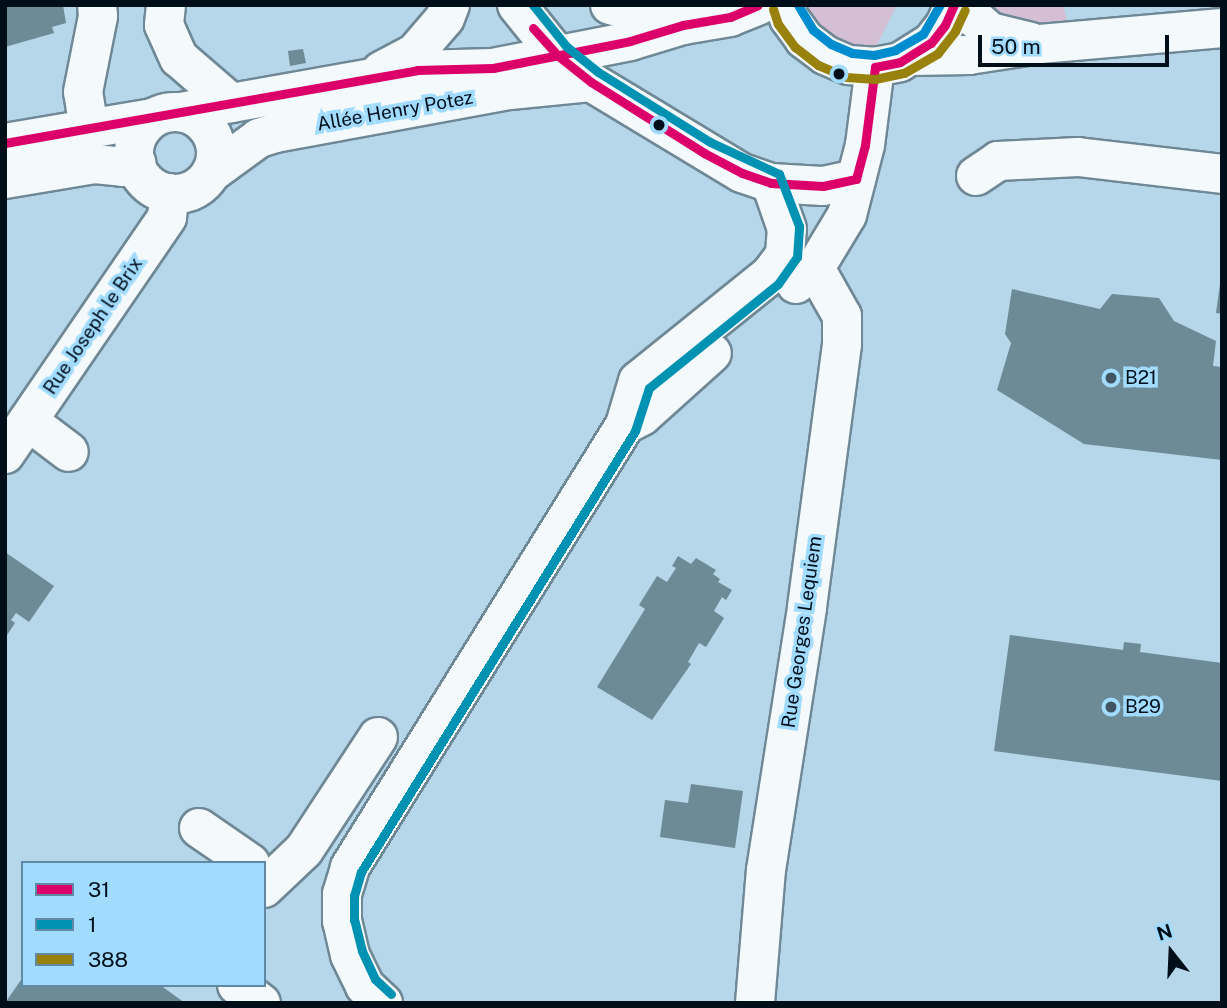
<!DOCTYPE html>
<meta charset="utf-8">
<style>
body{margin:0}
#map{position:relative;width:1227px;height:1008px;overflow:hidden;background:#b6d6e9;font-family:"Public Sans",sans-serif}
div>[style]{position:absolute}
[style*='--x']{left:calc(var(--x)*1px);top:calc(var(--y)*1px);width:calc(var(--w)*1px);rotate:calc(var(--a)*1deg)}
.green>*{inset:0;background:#d5bfd5}
.building>*{inset:0;background:#6c8b96}
.roads{filter:drop-shadow(2px 0 #6f8896) drop-shadow(-2px 0 #6f8896) drop-shadow(0 2px #6f8896) drop-shadow(0 -2px #6f8896)}
.minor>*{height:38px;margin:-19px;padding:0 19px;transform-origin:19px;border-radius:19px;background:#f4f9fc}
.minor>.ring{margin:-19px;padding:0;box-sizing:content-box;background:none;border:38px solid #f4f9fc;border-radius:50%}
.major>*{height:38px;margin:-19px;padding:0 19px;transform-origin:19px;border-radius:19px;background:#f4f9fc}
.bus-1>*{height:9px;margin:-4.5px;padding:0 4.5px;transform-origin:4.5px;border-radius:4.5px;background:#dc006b}
.bus-2>*{height:9px;margin:-4.5px;padding:0 4.5px;transform-origin:4.5px;border-radius:4.5px;background:#0092b3}
.bus-3>*{height:9px;margin:-4.5px;padding:0 4.5px;transform-origin:4.5px;border-radius:4.5px;background:#99810d}
.bus-4>*{height:9px;margin:-4.5px;padding:0 4.5px;transform-origin:4.5px;border-radius:4.5px;background:#008dcf}
.dots>*{width:19px;height:19px;translate:-50% -50%;box-sizing:border-box;border:4px solid #a1dbfe;border-radius:50%}
span{translate:-50% -50%;white-space:nowrap;text-align:center;line-height:1.15;-webkit-text-stroke:7px #a1dbfe;paint-order:stroke}
.street-label{font-size:19px;color:#000e1a}
.poi-label{font-size:19px;color:#000e1a}
.left{translate:0 -50%;text-align:left}
.frame{position:absolute;inset:0;border:7px solid #000e1a;pointer-events:none}
.legend{position:absolute;left:21px;top:861px;width:245px;height:126px;box-sizing:border-box;background:#a1dbfe;border:2px solid #6189a3;margin:0;padding:9px 12px;list-style:none;font-size:21px;color:#000e1a}
.legend li{display:flex;align-items:center;gap:14px;height:35px}
.legend b{width:35px;border:2px solid #6189a3}
.north{position:absolute;left:1136px;top:917px;width:70px;height:70px;-webkit-text-stroke:5px #a1dbfe;paint-order:stroke;rotate:342deg;font-size:19px;font-weight:700;line-height:28px;text-align:center;color:#000e1a}
.north::after{content:'';display:block;margin:auto;width:24px;height:32px;background:#000e1a;clip-path:polygon(50% 0,100% 100%,50% 72%,0 100%)}
.scale{position:absolute;left:978px;top:35px;width:191px;height:32px;box-sizing:border-box;border:4px solid #000e1a;border-top:0;padding-left:9px;font-size:21px;line-height:24px;white-space:nowrap;color:#000e1a;-webkit-text-stroke:5px #a1dbfe;paint-order:stroke}
</style>
<div id="map">
<div class="green">
<div style="clip-path:polygon(801px 5px,897px 5px,873px 53px,832px 43px)"></div>
<div style="clip-path:polygon(988px 5px,1063px 5px,1067px 21px,1024px 25px,1003px 22px)"></div>
</div>
<div class="building">
<div style="clip-path:polygon(5px 5px,63px 5px,66px 23px,52px 27px,54px 33px,5px 47px)"></div>
<div style="clip-path:polygon(303px 49px,306px 63px,290px 66px,288px 51px)"></div>
<div style="clip-path:polygon(1220px 284px,1222px 284px,1222px 314px,1216px 313px)"></div>
<div style="clip-path:polygon(1012px 289px,1100px 309px,1112px 294px,1159px 298px,1174px 321px,1216px 341px,1213px 366px,1222px 367px,1222px 460px,1084px 444px,997px 390px,1011px 343px,1005px 334px)"></div>
<div style="clip-path:polygon(5px 552px,54px 586px,29px 622px,16px 613px,11px 620px,15px 623px,5px 638px)"></div>
<div style="clip-path:polygon(678px 556px,691px 564px,696px 558px,716px 570px,713px 574px,720px 579px,718px 582px,732px 590px,726px 600px,722px 597px,714px 611px,724px 618px,706px 647px,699px 643px,688px 662px,691px 664px,652px 720px,597px 687px,645px 609px,639px 605px,657px 576px,667px 582px,676px 568px,672px 566px)"></div>
<div style="clip-path:polygon(1010px 635px,1123px 650px,1124px 642px,1141px 644px,1140px 652px,1222px 663px,1222px 781px,994px 751px)"></div>
<div style="clip-path:polygon(691px 784px,743px 791px,735px 848px,660px 837px,665px 800px,688px 803px)"></div>
<div style="clip-path:polygon(23px 977px,23px 985px,160px 985px,185px 1003px,5px 1003px)"></div>
</div>
<div class="roads">
<div class="minor">
<div style="--x:166;--y:5;--w:20;--a:96"></div>
<div style="--x:164;--y:25;--w:36;--a:66"></div>
<div style="--x:179;--y:58;--w:69;--a:40.9"></div>
<div style="--x:517;--y:5;--w:64;--a:51.3"></div>
<div style="--x:557;--y:55;--w:43;--a:38.5"></div>
<div style="--x:591;--y:82;--w:176;--a:31.1"></div>
<div style="--x:742;--y:173;--w:31;--a:19"></div>
<div style="--x:771;--y:183;--w:52;--a:3.3"></div>
<div style="--x:823;--y:186;--w:34;--a:-12"></div>
<div style="--x:610;--y:5;--w:76;--a:15.3"></div>
<div style="--x:960;--y:5;--w:40;--a:42"></div>
<div style="--x:990;--y:32;--w:42;--a:13.7"></div>
<div style="--x:912;--y:56;--w:57;--a:-1"></div>
<div style="--x:969;--y:55;--w:72;--a:-8.8"></div>
<div style="--x:1040;--y:44;--w:183;--a:-5"></div>
<div style="--x:381;--y:71;--w:38;--a:-28"></div>
<div style="--x:415;--y:53;--w:46;--a:-49.4"></div>
<div style="--x:445;--y:18;--w:14;--a:-69"></div>
<div style="--x:181;--y:112;--w:240;--a:-10.1"></div>
<div style="--x:417;--y:70;--w:76;--a:-1.5"></div>
<div style="--x:493;--y:68;--w:140;--a:-11.1"></div>
<div style="--x:630;--y:41;--w:55;--a:-16.8"></div>
<div style="--x:683;--y:25;--w:48;--a:-9.7"></div>
<div style="--x:730;--y:17;--w:31;--a:-22"></div>
<div class="ring" style="left:134px;top:112px;width:44px;height:44px"></div>
<div style="--x:89;--y:129;--w:37;--a:-99"></div>
<div style="--x:83;--y:92;--w:77;--a:-78.8"></div>
<div style="--x:98;--y:16;--w:11;--a:-95"></div>
<div style="--x:5;--y:143;--w:150;--a:-9.6"></div>
<div style="--x:211;--y:173;--w:59;--a:-36.1"></div>
<div style="--x:259;--y:138;--w:17;--a:-17"></div>
<div style="--x:275;--y:133;--w:239;--a:-10.4"></div>
<div style="--x:510;--y:90;--w:81;--a:-5.6"></div>
<div style="--x:976;--y:176;--w:27;--a:-34"></div>
<div style="--x:998;--y:161;--w:80;--a:-2.9"></div>
<div style="--x:1078;--y:157;--w:145;--a:6.7"></div>
<div style="--x:5;--y:179;--w:91;--a:-9.5"></div>
<div style="--x:95;--y:164;--w:28;--a:6"></div>
<div style="--x:123;--y:167;--w:14;--a:-17"></div>
<div style="--x:796;--y:284;--w:25;--a:-40"></div>
<div style="--x:815;--y:268;--w:62;--a:-58.9"></div>
<div style="--x:847;--y:215;--w:72;--a:-75.6"></div>
<div style="--x:865;--y:145;--w:79;--a:-82.7"></div>
<div style="--x:28;--y:421;--w:51;--a:37.1"></div>
<div style="--x:625;--y:425;--w:19;--a:-28"></div>
<div style="--x:642;--y:416;--w:94;--a:-42"></div>
<div style="--x:5;--y:454;--w:287;--a:-55.6"></div>
<div style="--x:167;--y:217;--w:24;--a:-83"></div>
<div style="--x:199;--y:828;--w:62;--a:34.5"></div>
<div style="--x:264;--y:888;--w:55;--a:-43.5"></div>
<div style="--x:304;--y:850;--w:135;--a:-56.8"></div>
<div style="--x:237;--y:985;--w:30;--a:37"></div>
<div style="--x:383;--y:1003;--w:25;--a:-137"></div>
<div style="--x:365;--y:986;--w:34;--a:-116"></div>
<div style="--x:350;--y:955;--w:35;--a:-103"></div>
<div style="--x:342;--y:921;--w:27;--a:-90"></div>
<div style="--x:342;--y:894;--w:28;--a:-73"></div>
<div style="--x:350;--y:867;--w:521;--a:-58.11"></div>
<div style="--x:625;--y:425;--w:46;--a:-73.5"></div>
<div style="--x:638;--y:381;--w:169;--a:-38.8"></div>
<div style="--x:770;--y:275;--w:25;--a:-53"></div>
<div style="--x:785;--y:255;--w:26;--a:-86"></div>
<div style="--x:787;--y:229;--w:49;--a:-109.2"></div>
<div style="--x:755;--y:1003;--w:133;--a:-85.3"></div>
<div style="--x:766;--y:870;--w:266;--a:-81.1"></div>
<div style="--x:807;--y:607;--w:265;--a:-82.4"></div>
<div style="--x:842;--y:344;--w:28;--a:-90"></div>
<div style="--x:842;--y:316;--w:55;--a:-119.4"></div>
</div>
<div class="major">
<div style="--x:785;--y:5;--w:14;--a:73"></div>
<div style="--x:789;--y:18;--w:26;--a:54"></div>
<div style="--x:804;--y:39;--w:26;--a:37"></div>
<div style="--x:825;--y:55;--w:26;--a:23"></div>
<div style="--x:849;--y:65;--w:26;--a:4"></div>
<div style="--x:875;--y:67;--w:25;--a:-11"></div>
<div style="--x:900;--y:62;--w:36;--a:-32"></div>
<div style="--x:931;--y:43;--w:23;--a:-52"></div>
<div style="--x:945;--y:25;--w:22;--a:-66"></div>
</div>
</div>
<div class="bus-1">
<div style="--x:533;--y:28;--w:36;--a:48"></div>
<div style="--x:557;--y:55;--w:43;--a:38.5"></div>
<div style="--x:591;--y:82;--w:133;--a:32.1"></div>
<div style="--x:704;--y:153;--w:43;--a:27.8"></div>
<div style="--x:742;--y:173;--w:31;--a:19"></div>
<div style="--x:771;--y:183;--w:52;--a:3.3"></div>
<div style="--x:823;--y:186;--w:34;--a:-12"></div>
<div style="--x:856;--y:179;--w:35;--a:-75"></div>
<div style="--x:865;--y:145;--w:79;--a:-82.7"></div>
<div style="--x:875;--y:67;--w:25;--a:-11"></div>
<div style="--x:900;--y:62;--w:36;--a:-32"></div>
<div style="--x:931;--y:43;--w:23;--a:-52"></div>
<div style="--x:945;--y:25;--w:22;--a:-66"></div>
<div style="--x:5;--y:143;--w:418;--a:-10"></div>
<div style="--x:417;--y:70;--w:76;--a:-1.5"></div>
<div style="--x:493;--y:68;--w:140;--a:-11.1"></div>
<div style="--x:630;--y:41;--w:55;--a:-16.8"></div>
<div style="--x:683;--y:25;--w:48;--a:-9.7"></div>
<div style="--x:730;--y:17;--w:30;--a:-23"></div>
</div>
<div class="bus-2">
<div style="--x:391;--y:994;--w:22;--a:-137"></div>
<div style="--x:375;--y:979;--w:31;--a:-115"></div>
<div style="--x:362;--y:951;--w:32;--a:-104"></div>
<div style="--x:354;--y:920;--w:24;--a:-90"></div>
<div style="--x:354;--y:896;--w:25;--a:-74"></div>
<div style="--x:361;--y:872;--w:519;--a:-58.15"></div>
<div style="--x:635;--y:431;--w:45;--a:-72"></div>
<div style="--x:649;--y:388;--w:166;--a:-38.9"></div>
<div style="--x:778;--y:284;--w:33;--a:-55"></div>
<div style="--x:797;--y:257;--w:31;--a:-86"></div>
<div style="--x:799;--y:226;--w:56;--a:-111"></div>
<div style="--x:779;--y:174;--w:76;--a:-155.1"></div>
<div style="--x:710;--y:142;--w:132;--a:-148"></div>
<div style="--x:598;--y:72;--w:41;--a:-140.9"></div>
<div style="--x:566;--y:46;--w:53;--a:-128.8"></div>
</div>
<div class="bus-3">
<div style="--x:773;--y:9;--w:16;--a:72"></div>
<div style="--x:778;--y:24;--w:29;--a:54"></div>
<div style="--x:795;--y:47;--w:29;--a:38"></div>
<div style="--x:818;--y:65;--w:30;--a:23"></div>
<div style="--x:846;--y:77;--w:29;--a:4"></div>
<div style="--x:875;--y:79;--w:30;--a:-12"></div>
<div style="--x:904;--y:73;--w:39;--a:-30"></div>
<div style="--x:938;--y:53;--w:28;--a:-52"></div>
<div style="--x:955;--y:31;--w:23;--a:-65"></div>
</div>
<div class="bus-4">
<div style="--x:798;--y:5;--w:29;--a:59"></div>
<div style="--x:813;--y:30;--w:23;--a:38"></div>
<div style="--x:831;--y:44;--w:23;--a:23"></div>
<div style="--x:852;--y:53;--w:22;--a:5"></div>
<div style="--x:874;--y:55;--w:22;--a:-13"></div>
<div style="--x:895;--y:50;--w:32;--a:-30"></div>
<div style="--x:923;--y:34;--w:34;--a:-60"></div>
</div>
<div class="dots">
<div style="left:839px;top:74px;background:#000e1a"></div>
<div style="left:659px;top:125px;background:#000e1a"></div>
<div style="left:1111px;top:378px;background:#405462"></div>
<div style="left:1111px;top:707px;background:#405462"></div>
</div>
<div class="street-label">
<span style="left:395px;top:111px;rotate:-10deg">Allée Henry Potez</span>
<span style="left:93px;top:326px;rotate:-56deg">Rue Joseph le Brix</span>
<span style="left:802px;top:632px;rotate:-82deg">Rue Georges Lequiem</span>
</div>
<div class="poi-label">
<span class="left" style="left:1125px;top:378px">B21</span>
<span class="left" style="left:1125px;top:707px">B29</span>
</div>
<div class="frame"></div>
<ul class="legend">
<li><b style="height:9px;background:#dc006b"></b>31</li>
<li><b style="height:9px;background:#0092b3"></b>1</li>
<li><b style="height:9px;background:#99810d"></b>388</li>
</ul>
<div class="north">N</div>
<div class="scale">50 m</div>
</div>
